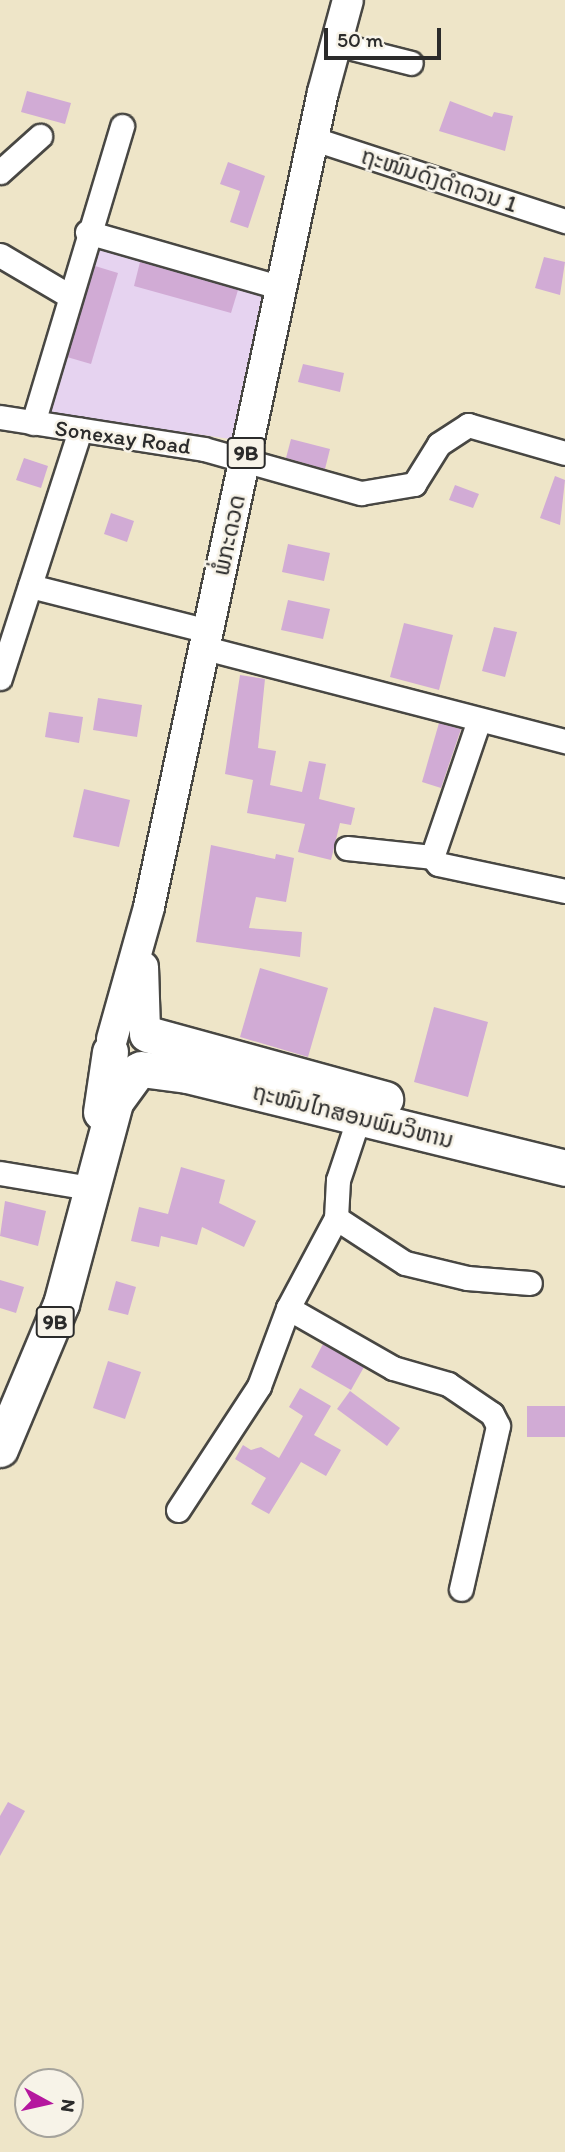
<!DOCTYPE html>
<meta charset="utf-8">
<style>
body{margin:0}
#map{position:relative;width:565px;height:2152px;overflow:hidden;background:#eee5c8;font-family:Itim,"Noto Sans Lao",sans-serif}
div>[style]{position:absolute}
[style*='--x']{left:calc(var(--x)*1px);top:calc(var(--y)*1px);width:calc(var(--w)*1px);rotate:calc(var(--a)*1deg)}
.built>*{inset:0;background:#e6d3f0}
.building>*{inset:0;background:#d1abd5}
.roads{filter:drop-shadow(2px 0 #484743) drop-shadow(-2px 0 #484743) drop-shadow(0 2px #484743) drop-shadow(0 -2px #484743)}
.minor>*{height:23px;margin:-11.5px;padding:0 11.5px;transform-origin:11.5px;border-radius:11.5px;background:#fff}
.major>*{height:30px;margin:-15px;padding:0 15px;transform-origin:15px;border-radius:15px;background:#fff}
.highway>*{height:35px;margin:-17.5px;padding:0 17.5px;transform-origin:17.5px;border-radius:17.5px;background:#fff}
span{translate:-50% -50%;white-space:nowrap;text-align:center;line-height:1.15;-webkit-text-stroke:5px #f7f3e8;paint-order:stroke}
.shield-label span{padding:2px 5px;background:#f7f3e8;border:2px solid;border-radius:5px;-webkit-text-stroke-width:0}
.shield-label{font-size:21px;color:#2b2b2b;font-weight:700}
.street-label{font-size:23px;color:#2b2b2b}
.north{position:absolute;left:14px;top:2068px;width:70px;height:70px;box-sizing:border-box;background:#f7f3e8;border:2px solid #a5a39c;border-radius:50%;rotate:98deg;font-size:19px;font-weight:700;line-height:28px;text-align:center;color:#2b2b2b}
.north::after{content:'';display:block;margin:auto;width:24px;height:32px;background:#b5179e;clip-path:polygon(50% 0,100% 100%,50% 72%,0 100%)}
.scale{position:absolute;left:324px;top:28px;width:117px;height:32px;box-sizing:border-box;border:4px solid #2b2b2b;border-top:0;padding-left:9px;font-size:21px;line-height:24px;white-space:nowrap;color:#2b2b2b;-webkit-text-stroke:5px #f7f3e8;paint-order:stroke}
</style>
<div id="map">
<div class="built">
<div style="clip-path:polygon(95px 242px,270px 293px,237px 440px,44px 412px)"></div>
</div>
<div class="building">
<div style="clip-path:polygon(27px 91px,71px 103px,65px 124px,21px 112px)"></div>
<div style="clip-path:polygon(450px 101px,492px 117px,494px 112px,513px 116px,505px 151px,439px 131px)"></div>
<div style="clip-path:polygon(228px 162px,265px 176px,248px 228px,230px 222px,240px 191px,220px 184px)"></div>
<div style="clip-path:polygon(544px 257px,565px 262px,560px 295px,535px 288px)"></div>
<div style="clip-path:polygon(140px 262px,238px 290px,231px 313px,134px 286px)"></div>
<div style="clip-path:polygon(95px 266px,118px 273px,91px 364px,67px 357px)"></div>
<div style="clip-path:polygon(303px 364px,344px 373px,340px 392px,298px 382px)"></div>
<div style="clip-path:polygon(291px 439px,330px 449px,325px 469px,286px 458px)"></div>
<div style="clip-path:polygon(24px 458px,48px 466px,41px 488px,16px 480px)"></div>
<div style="clip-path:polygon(555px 476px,565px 480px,560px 525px,540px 518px)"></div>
<div style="clip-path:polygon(455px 485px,479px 494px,473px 508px,449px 500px)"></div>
<div style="clip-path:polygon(111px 513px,134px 521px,127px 542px,104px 534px)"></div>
<div style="clip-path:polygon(288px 544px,330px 553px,324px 581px,282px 572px)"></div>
<div style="clip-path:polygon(288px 600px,330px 609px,323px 639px,281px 630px)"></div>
<div style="clip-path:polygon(404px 623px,453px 635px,439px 690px,390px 677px)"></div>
<div style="clip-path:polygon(494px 627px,517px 632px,505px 677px,482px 671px)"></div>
<div style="clip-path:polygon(240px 675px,265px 679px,258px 748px,276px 751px,270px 785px,302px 792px,309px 761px,326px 764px,319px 799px,355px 808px,351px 825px,340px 823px,331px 860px,298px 852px,305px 824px,247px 813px,253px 780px,225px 774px)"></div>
<div style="clip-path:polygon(98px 698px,142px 705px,137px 737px,93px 730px)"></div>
<div style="clip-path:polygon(49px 712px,83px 717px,79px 743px,45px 737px)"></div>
<div style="clip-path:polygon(439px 723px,461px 729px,441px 788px,422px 782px)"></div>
<div style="clip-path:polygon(84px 789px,130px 800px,119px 847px,73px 837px)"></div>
<div style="clip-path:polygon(211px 845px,275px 859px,276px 854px,294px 858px,286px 902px,256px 897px,249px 928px,302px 932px,300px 957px,196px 942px)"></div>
<div style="clip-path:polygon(260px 968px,328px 988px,308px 1057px,240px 1037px)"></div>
<div style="clip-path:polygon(434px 1007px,488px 1022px,468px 1097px,414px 1082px)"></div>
<div style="clip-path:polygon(181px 1167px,225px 1180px,219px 1203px,256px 1221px,244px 1247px,202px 1227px,197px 1245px,161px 1236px,159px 1247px,131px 1241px,139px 1207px,168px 1214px)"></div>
<div style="clip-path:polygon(5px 1201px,46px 1211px,38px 1246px,0 1236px)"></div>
<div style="clip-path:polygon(0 1280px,24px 1287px,16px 1313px,0 1308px)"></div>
<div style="clip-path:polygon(116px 1281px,136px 1287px,128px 1315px,108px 1310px)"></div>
<div style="clip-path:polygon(323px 1344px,364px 1367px,351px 1390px,311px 1367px)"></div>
<div style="clip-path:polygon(108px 1361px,141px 1372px,125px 1419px,93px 1408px)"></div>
<div style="clip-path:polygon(300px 1388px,331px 1406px,314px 1435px,341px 1450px,326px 1476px,301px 1462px,269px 1514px,251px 1504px,266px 1478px,235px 1459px,243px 1445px,251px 1450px,261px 1447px,279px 1458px,303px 1416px,289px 1407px)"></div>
<div style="clip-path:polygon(350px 1391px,400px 1428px,387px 1446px,337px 1409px)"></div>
<div style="clip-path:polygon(527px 1406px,565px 1406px,565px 1437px,527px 1437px)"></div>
<div style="clip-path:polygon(8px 1802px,25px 1811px,0 1856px,0 1816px)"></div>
</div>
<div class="roads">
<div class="minor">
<div style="--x:336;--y:44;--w:77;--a:14.2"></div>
<div style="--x:314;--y:139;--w:264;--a:18.1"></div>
<div style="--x:0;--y:172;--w:54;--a:-42"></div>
<div style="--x:87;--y:232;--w:203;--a:16"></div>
<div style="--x:0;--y:255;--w:79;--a:30.5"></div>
<div style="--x:0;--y:417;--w:206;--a:8.9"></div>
<div style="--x:204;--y:449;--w:163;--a:15.7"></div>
<div style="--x:361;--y:493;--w:54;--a:-9.6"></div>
<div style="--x:414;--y:484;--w:47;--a:-58"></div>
<div style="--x:439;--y:444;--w:35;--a:-33"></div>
<div style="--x:468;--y:425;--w:101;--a:16.1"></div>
<div style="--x:33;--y:423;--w:310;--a:-73.3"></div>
<div style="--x:30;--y:586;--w:184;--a:14.2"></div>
<div style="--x:205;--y:648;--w:372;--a:14.5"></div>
<div style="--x:0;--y:678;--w:261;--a:-72.1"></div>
<div style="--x:479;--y:720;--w:145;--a:108.9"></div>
<div style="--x:432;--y:857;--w:9;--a:49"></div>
<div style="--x:438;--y:864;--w:130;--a:12"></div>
<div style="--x:347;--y:848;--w:85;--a:6"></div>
<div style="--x:0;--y:1173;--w:91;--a:9.5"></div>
<div style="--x:336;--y:1218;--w:82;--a:33.1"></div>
<div style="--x:405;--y:1263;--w:64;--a:13.6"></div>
<div style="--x:467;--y:1278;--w:63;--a:4.5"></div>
<div style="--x:288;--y:1308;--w:121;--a:29.7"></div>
<div style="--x:393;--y:1368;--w:57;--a:16.2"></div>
<div style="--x:448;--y:1384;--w:53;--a:34.3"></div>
<div style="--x:492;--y:1414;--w:13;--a:63"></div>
<div style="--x:498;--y:1426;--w:167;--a:102.8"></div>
<div style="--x:178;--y:1510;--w:148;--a:-56.8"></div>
<div style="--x:259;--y:1386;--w:83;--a:-69.6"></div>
<div style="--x:288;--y:1308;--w:102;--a:-61.9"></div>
<div style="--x:336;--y:1218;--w:38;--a:-87"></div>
<div style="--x:338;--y:1180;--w:66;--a:-71.6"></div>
</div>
<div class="major">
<div style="--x:143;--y:967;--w:65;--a:88.2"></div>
<div style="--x:112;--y:1039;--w:137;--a:-74.3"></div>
<div style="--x:149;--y:907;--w:833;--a:-77.95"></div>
<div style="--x:323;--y:92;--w:95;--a:-74.8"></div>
</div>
<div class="highway">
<div style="--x:147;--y:1034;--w:247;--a:15.3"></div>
<div style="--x:141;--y:1069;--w:46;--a:7.4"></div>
<div style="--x:187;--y:1075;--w:389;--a:13.8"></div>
<div style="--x:101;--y:1112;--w:61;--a:-81.5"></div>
<div style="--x:0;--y:1449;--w:157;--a:-67.2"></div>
<div style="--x:61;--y:1304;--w:209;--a:-75"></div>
<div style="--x:115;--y:1102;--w:39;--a:-54"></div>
</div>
</div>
<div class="shield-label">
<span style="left:246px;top:453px">9B</span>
<span style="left:55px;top:1322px">9B</span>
</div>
<div class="street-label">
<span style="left:439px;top:180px;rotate:18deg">ຖະໜົນດົງດຳດວນ 1</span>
<span style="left:123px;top:437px;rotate:8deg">Sonexay Road</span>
<span style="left:229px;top:535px;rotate:-78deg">ພໍ່ກະດວດ</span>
<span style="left:353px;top:1116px;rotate:14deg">ຖະໜົນໄກສອນພົມວິຫານ</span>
</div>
<div class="north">N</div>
<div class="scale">50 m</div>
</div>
